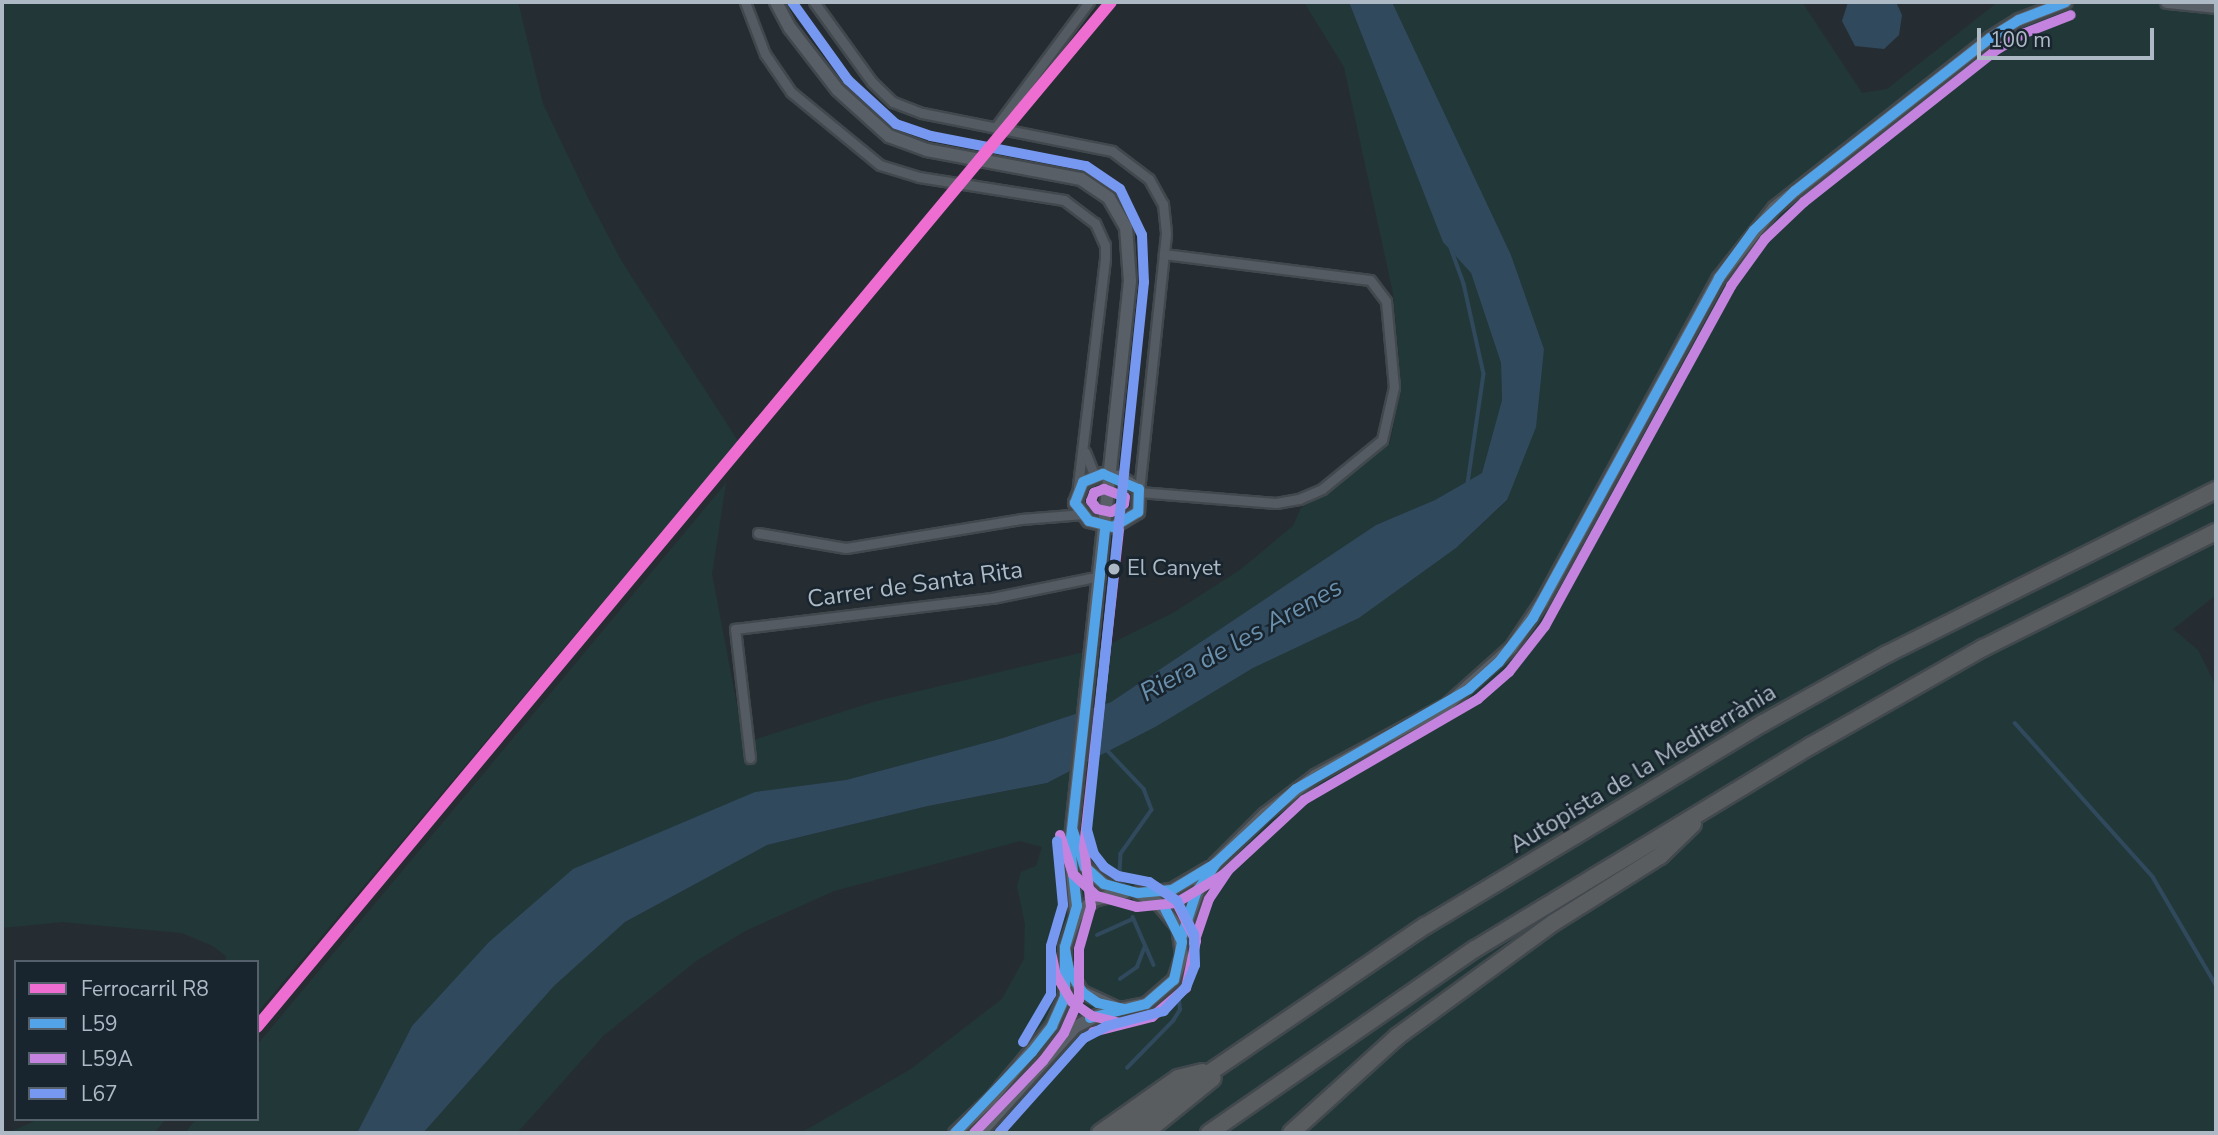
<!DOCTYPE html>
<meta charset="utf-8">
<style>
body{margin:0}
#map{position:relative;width:2218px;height:1135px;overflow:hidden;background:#252d33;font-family:"Nunito Sans",sans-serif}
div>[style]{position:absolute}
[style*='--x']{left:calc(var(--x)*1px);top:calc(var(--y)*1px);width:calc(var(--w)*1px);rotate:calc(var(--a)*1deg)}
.green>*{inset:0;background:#223838}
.water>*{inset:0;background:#30495d}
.stream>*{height:3.5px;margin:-1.75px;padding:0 1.75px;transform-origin:1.75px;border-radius:1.75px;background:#30495d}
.roads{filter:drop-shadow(2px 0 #42494e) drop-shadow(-2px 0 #42494e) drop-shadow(0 2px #42494e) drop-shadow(0 -2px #42494e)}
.street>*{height:9px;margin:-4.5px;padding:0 4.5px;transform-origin:4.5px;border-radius:4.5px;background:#545b62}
.secondary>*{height:12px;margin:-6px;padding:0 6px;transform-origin:6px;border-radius:6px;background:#585f66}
.highway>*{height:16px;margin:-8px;padding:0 8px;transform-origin:8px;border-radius:8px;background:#5a5d60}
.bus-1>*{height:10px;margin:-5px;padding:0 5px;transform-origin:5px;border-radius:5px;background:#53a3e8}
.bus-2>*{height:10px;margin:-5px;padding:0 5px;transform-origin:5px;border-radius:5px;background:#c483df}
.bus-3>*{height:10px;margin:-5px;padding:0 5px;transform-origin:5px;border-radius:5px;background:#7798f1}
.rail-1>*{height:12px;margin:-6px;padding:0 6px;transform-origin:6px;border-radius:6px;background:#ed6dd1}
.dots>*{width:19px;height:19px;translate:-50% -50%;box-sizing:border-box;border:4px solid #18242e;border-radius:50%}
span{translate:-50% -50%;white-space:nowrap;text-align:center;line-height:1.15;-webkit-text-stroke:5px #18242e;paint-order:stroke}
.bus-label{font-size:22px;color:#adbac6}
.left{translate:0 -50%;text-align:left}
.street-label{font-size:24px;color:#adbac6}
.water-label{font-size:26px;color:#6b90ac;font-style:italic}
.frame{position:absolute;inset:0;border:4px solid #adbac6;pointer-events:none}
.legend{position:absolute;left:14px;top:960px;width:245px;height:161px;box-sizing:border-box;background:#18242e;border:2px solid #54606b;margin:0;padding:9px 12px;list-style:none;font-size:21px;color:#adbac6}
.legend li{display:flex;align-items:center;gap:14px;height:35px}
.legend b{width:35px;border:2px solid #54606b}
.scale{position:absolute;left:1977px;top:28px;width:177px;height:32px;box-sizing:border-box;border:4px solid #adbac6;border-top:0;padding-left:9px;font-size:21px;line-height:24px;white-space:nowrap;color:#adbac6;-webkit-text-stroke:5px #18242e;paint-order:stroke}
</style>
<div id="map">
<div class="green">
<div style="clip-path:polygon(2px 2px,518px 2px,543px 104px,589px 200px,622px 262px,738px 441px,257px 1013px,257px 962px,226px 962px,226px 956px,213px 946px,182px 933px,62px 922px,2px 928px)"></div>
<div style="clip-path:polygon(1304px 2px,1349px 2px,1443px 241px,1471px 273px,1501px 363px,1502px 400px,1482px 473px,1435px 500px,1376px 525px,1111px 702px,1003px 738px,846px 780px,755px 792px,412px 1026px,357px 1133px,185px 1133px,196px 1119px,257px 1119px,257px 1045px,726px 483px,712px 574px,744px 743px,877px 701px,1102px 648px,1173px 613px,1240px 570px,1293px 526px,1301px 508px,1390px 443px,1401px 385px,1393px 293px,1344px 67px)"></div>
<div style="clip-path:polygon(1392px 2px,1802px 2px,1862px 93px,1887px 89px,1998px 2px,2216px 2px,2216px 595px,2173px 629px,2198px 650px,2216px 686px,2216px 1133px,801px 1133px,911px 1069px,1002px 999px,1024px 959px,1025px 924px,1017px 886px,1021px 872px,1036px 866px,1042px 847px,1020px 841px,834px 891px,745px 931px,696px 961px,603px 1036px,517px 1133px,423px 1133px,554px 986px,625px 922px,767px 845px,928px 806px,1047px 783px,1157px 726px,1253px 668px,1359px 618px,1456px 548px,1507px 501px,1544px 349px,1511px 255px)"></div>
<div style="clip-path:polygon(39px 1119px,166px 1119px,154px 1133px,8px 1133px)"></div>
</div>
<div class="water">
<div style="clip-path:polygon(1349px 2px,1392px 2px,1511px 255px,1544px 349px,1536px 427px,1507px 500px,1456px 548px,1359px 618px,1253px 668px,1157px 726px,1047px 783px,928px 806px,767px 845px,625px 922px,554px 986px,423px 1133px,357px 1133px,412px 1026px,489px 942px,573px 869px,755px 792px,846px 780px,1003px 738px,1111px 702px,1376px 525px,1435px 500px,1482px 473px,1502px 400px,1501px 363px,1471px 273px,1443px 242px)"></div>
<div style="clip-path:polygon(1848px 2px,1896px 2px,1902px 15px,1899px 35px,1884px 49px,1855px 46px,1842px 21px)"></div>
</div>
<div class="stream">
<div style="--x:1451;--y:248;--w:38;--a:70"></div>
<div style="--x:1464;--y:284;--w:92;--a:77.5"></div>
<div style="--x:1484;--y:374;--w:111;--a:98.3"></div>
<div style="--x:2015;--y:723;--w:207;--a:48.1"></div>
<div style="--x:2153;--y:877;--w:125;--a:59.7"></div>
<div style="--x:1107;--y:750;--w:54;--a:46.5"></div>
<div style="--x:1144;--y:789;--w:22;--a:69"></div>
<div style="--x:1152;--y:810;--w:54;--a:125.2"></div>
<div style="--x:1121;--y:854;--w:20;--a:93"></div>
<div style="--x:1133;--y:917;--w:52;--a:66.4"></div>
<div style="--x:1097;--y:935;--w:39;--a:-24"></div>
<div style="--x:1120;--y:979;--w:21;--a:-35"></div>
<div style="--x:1137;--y:967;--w:22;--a:-69"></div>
<div style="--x:1127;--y:1068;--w:66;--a:-45.6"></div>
<div style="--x:1173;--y:1021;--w:13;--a:-58"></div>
<div style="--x:1180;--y:1010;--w:10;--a:-96"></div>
</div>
<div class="roads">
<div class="street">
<div style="--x:745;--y:2;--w:56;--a:69"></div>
<div style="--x:765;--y:54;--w:46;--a:55.6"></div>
<div style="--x:791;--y:92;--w:115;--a:39.4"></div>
<div style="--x:880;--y:165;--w:41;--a:17.1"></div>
<div style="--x:919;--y:177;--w:147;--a:9"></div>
<div style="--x:1064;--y:200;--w:39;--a:37"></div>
<div style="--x:1095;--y:223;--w:24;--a:66"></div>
<div style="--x:1105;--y:245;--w:14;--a:90"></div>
<div style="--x:1105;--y:259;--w:230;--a:96.8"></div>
<div style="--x:814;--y:2;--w:99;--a:54.1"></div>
<div style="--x:872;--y:82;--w:29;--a:44"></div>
<div style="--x:893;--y:102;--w:31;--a:21"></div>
<div style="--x:922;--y:113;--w:194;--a:11.3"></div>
<div style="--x:1112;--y:151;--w:46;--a:37.1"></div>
<div style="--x:1149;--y:179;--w:29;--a:61"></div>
<div style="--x:1163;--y:204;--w:30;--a:84"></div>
<div style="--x:1166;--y:234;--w:256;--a:96"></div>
<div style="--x:996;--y:127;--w:156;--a:-53.4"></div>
<div style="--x:1085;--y:452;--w:27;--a:68"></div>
<div style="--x:1139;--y:492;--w:137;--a:4.6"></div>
<div style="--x:1276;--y:503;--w:23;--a:-10"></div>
<div style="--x:1299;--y:499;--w:25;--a:-23"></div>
<div style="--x:1322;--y:489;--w:77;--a:-39.2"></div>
<div style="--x:1382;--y:440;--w:54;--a:-77.2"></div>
<div style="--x:1394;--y:387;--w:86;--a:-95.3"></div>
<div style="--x:1386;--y:301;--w:26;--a:-127"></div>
<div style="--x:1370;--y:280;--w:208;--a:-172.8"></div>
<div style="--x:758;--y:533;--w:89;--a:9.7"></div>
<div style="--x:846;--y:548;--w:177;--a:-9.4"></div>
<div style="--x:1021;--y:519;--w:63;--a:-4.5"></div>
<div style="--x:750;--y:758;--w:130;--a:-96.6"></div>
<div style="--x:735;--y:629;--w:259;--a:-6.9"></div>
<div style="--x:992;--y:598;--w:110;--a:-11.5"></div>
</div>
<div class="secondary">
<div style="--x:776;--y:2;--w:30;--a:62"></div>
<div style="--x:790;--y:28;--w:78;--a:52.3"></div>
<div style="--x:838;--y:90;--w:69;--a:42"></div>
<div style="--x:889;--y:136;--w:40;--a:20.2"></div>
<div style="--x:927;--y:150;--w:157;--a:10.7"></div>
<div style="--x:1081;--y:179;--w:34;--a:34"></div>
<div style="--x:1109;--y:198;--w:34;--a:60"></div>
<div style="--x:1126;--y:227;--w:54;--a:85.8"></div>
<div style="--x:1130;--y:281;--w:569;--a:96.05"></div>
<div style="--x:1070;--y:847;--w:69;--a:85"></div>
<div style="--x:2167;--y:2;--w:49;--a:5.8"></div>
<div style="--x:1103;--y:474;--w:16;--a:11"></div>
<div style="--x:1119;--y:477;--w:23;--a:31"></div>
<div style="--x:1139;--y:489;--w:23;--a:92"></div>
<div style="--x:1138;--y:512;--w:29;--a:149"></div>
<div style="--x:1113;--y:527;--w:25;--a:-166"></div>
<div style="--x:1089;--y:521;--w:23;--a:-128"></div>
<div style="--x:1075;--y:503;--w:22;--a:-69"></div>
<div style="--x:1083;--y:482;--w:22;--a:-22"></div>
<div style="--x:1074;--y:837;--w:32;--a:70"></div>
<div style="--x:1085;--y:867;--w:25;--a:42"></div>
<div style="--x:1104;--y:884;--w:18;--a:22"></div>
<div style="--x:1143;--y:893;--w:29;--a:-6"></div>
<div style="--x:1172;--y:890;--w:43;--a:-30.7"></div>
<div style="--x:1181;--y:939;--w:56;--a:-70.3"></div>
<div style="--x:1200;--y:886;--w:27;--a:-56"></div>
<div style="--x:1215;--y:864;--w:71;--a:-45"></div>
<div style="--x:1265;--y:814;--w:63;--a:-37.2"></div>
<div style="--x:1315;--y:776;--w:150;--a:-28.3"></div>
<div style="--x:1447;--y:705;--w:86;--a:-41.7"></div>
<div style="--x:1511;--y:648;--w:55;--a:-56"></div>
<div style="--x:1542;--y:602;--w:369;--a:-61.4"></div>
<div style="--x:1719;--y:278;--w:89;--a:-51.8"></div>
<div style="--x:1774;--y:208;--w:275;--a:-38.2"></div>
<div style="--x:1990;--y:38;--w:34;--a:-32"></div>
<div style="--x:2019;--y:20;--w:50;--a:-21"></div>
<div style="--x:1068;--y:968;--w:28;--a:60"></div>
<div style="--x:1082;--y:992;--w:38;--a:25"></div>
<div style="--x:955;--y:1133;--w:50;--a:-43.4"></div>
<div style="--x:991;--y:1099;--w:95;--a:-50.1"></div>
<div style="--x:1052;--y:1026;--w:32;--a:-66"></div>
<div style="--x:1065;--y:997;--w:50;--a:-90"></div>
<div style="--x:1065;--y:947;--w:33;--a:-70"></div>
<div style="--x:1076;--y:916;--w:24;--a:-42"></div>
<div style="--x:1094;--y:900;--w:32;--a:-14"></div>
<div style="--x:980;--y:1133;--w:142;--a:-48.1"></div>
<div style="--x:1075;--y:1027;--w:30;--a:-27"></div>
<div style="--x:1102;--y:1013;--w:45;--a:-11.6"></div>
<div style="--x:1146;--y:1004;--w:37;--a:-41"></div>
<div style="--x:1174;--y:980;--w:26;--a:-72"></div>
<div style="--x:1182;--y:955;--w:28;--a:-98"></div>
<div style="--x:1178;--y:927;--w:31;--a:-130"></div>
<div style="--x:1158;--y:903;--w:22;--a:-153"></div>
</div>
<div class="highway">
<div style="--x:1100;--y:1133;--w:95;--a:-35.2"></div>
<div style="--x:1178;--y:1078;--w:25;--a:-14"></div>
<div style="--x:1121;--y:1133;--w:368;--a:-34.3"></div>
<div style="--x:1425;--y:926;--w:394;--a:-31"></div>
<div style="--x:1763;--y:723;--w:142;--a:-29.1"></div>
<div style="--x:1887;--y:654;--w:368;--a:-26.5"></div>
<div style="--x:1145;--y:1133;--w:87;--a:-39"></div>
<div style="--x:1209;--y:1133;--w:323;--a:-34.7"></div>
<div style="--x:1475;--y:949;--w:394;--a:-31.2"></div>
<div style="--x:1812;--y:745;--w:197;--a:-29.6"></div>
<div style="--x:1983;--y:648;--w:260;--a:-26.5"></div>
<div style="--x:1291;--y:1133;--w:144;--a:-42.2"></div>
<div style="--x:1398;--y:1036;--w:192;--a:-36.1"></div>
<div style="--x:1553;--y:923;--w:126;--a:-32.1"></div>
<div style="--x:1660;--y:856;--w:46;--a:-44.1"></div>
</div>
</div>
<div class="bus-1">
<div style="--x:1103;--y:474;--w:39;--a:23"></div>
<div style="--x:1139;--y:489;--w:23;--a:92"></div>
<div style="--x:1138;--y:512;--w:29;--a:149"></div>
<div style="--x:1113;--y:527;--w:25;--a:-166"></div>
<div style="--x:1089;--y:521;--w:23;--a:-128"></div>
<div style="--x:1075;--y:503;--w:22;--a:-69"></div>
<div style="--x:1083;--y:482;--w:22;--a:-22"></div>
<div style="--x:1073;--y:831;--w:38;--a:72"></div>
<div style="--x:1085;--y:867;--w:25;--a:42"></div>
<div style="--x:1104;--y:884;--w:35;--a:15"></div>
<div style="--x:1138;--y:893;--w:34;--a:-5"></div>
<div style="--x:1172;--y:890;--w:50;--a:-31.2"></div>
<div style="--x:1215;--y:864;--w:110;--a:-42.8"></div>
<div style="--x:1296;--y:789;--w:200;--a:-30"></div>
<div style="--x:1469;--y:689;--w:40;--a:-42"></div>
<div style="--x:1499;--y:662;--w:56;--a:-52.3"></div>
<div style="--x:1533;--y:618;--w:388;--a:-61.3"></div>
<div style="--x:1719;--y:278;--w:59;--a:-53.9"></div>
<div style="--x:1754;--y:230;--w:57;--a:-43.6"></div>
<div style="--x:1795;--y:191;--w:248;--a:-38.1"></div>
<div style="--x:1990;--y:38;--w:34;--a:-32"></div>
<div style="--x:2019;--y:20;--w:50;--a:-21"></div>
<div style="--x:1181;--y:939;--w:48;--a:-71.9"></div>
<div style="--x:1196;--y:893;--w:36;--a:-56"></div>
<div style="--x:1065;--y:949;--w:21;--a:79"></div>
<div style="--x:1069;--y:970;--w:26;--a:59"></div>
<div style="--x:1082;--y:992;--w:19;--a:35"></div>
<div style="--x:1098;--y:1003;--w:26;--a:13"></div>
<div style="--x:1090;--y:1018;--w:58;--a:-14"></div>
<div style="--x:1146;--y:1004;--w:37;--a:-41"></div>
<div style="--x:1174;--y:980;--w:39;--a:-78"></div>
<div style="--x:1182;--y:942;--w:37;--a:-117"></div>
<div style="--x:955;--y:1133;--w:112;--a:-46.5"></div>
<div style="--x:1032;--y:1052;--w:33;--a:-52"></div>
<div style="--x:1052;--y:1026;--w:32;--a:-66"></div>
<div style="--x:1065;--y:997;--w:50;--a:-90"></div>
<div style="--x:1065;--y:947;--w:43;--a:-73.7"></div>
<div style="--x:1077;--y:906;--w:59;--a:-96.8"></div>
<div style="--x:1070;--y:847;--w:321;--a:-83.7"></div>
</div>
<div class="bus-2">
<div style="--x:1104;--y:489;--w:22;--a:21"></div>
<div style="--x:1125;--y:497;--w:7;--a:98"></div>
<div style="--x:1124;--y:504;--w:15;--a:148"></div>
<div style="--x:1111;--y:512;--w:14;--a:-168"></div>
<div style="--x:1097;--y:509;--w:10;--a:-127"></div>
<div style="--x:1091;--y:501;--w:9;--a:-69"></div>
<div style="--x:1094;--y:493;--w:11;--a:-22"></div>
<div style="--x:1060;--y:835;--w:41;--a:71.6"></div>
<div style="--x:1073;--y:874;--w:33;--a:43"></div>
<div style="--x:1097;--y:896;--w:41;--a:15.4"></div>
<div style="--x:1137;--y:907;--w:39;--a:-6"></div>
<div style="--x:1176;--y:903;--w:55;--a:-30.8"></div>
<div style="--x:1223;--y:875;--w:110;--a:-42.8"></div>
<div style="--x:1304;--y:800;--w:201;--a:-30.1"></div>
<div style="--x:1478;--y:699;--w:41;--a:-41.1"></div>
<div style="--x:1509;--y:672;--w:58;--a:-52"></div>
<div style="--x:1545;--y:626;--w:388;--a:-61.3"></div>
<div style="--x:1731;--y:286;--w:58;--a:-54.1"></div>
<div style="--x:1765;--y:239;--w:54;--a:-43.5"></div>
<div style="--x:1804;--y:202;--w:247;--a:-38.3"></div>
<div style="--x:1998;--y:49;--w:31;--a:-31"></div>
<div style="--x:2025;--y:33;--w:49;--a:-21.4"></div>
<div style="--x:1194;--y:943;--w:46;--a:-71.2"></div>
<div style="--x:1209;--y:899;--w:34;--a:-56"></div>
<div style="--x:1051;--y:952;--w:24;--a:78"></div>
<div style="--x:1056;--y:975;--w:31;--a:59"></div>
<div style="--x:1072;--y:1002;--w:24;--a:35"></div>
<div style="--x:1092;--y:1016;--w:29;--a:14"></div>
<div style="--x:1093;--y:1032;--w:61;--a:-14.3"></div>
<div style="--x:1152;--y:1017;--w:45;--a:-40.5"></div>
<div style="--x:1186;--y:988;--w:48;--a:-78"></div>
<div style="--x:1196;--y:941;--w:42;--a:-116.6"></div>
<div style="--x:974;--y:1133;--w:100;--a:-46.2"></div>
<div style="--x:1043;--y:1061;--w:35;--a:-53"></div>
<div style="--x:1064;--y:1033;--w:36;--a:-66"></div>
<div style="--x:1079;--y:1000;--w:51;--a:-90"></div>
<div style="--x:1079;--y:949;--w:44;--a:-74.1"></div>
<div style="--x:1091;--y:907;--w:60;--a:-96.7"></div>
<div style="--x:1084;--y:847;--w:319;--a:-83.7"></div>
</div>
<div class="bus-3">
<div style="--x:792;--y:2;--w:96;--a:54.3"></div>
<div style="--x:848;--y:80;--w:65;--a:42.5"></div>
<div style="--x:896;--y:124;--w:37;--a:19"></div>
<div style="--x:931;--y:136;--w:158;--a:11"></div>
<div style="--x:1086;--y:166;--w:41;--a:34.1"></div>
<div style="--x:1120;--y:189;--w:51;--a:64.4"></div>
<div style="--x:1142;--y:235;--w:47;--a:87.6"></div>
<div style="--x:1144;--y:282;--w:551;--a:95.94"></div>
<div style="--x:1087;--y:830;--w:25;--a:74"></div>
<div style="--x:1094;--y:854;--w:16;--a:52"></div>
<div style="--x:1104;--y:867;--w:17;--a:33"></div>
<div style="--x:1118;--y:876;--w:32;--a:11"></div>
<div style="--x:1149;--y:882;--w:34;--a:34"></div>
<div style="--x:1177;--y:901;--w:38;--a:63"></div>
<div style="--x:1194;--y:935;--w:30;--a:88"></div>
<div style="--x:1195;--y:965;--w:24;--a:112"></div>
<div style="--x:1186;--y:987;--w:33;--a:133"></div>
<div style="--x:1164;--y:1011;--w:59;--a:165.3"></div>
<div style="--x:1107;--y:1026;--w:26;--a:152"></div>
<div style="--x:1084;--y:1038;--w:127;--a:131.8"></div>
<div style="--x:1023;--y:1042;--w:56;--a:-59.7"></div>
<div style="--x:1051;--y:994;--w:48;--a:-90"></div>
<div style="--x:1051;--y:946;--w:43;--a:-73.7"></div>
<div style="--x:1063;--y:905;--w:64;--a:-95.4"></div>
</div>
<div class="rail-1">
<div style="--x:257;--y:1027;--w:1334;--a:-50.2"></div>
</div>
<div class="dots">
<div style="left:1114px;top:569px;background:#adbac6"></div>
</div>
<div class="bus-label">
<span class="left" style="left:1127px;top:569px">El Canyet</span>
</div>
<div class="street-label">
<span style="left:915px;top:585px;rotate:-8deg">Carrer de Santa Rita</span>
<span style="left:1643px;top:769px;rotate:-31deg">Autopista de la Mediterrània</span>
</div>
<div class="water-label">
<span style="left:1241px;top:640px;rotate:-29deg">Riera de les Arenes</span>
</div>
<div class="frame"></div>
<ul class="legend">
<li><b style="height:9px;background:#ed6dd1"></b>Ferrocarril R8</li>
<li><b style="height:9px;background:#53a3e8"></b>L59</li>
<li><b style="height:9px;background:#c483df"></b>L59A</li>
<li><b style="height:9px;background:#7798f1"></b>L67</li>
</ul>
<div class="scale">100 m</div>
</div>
